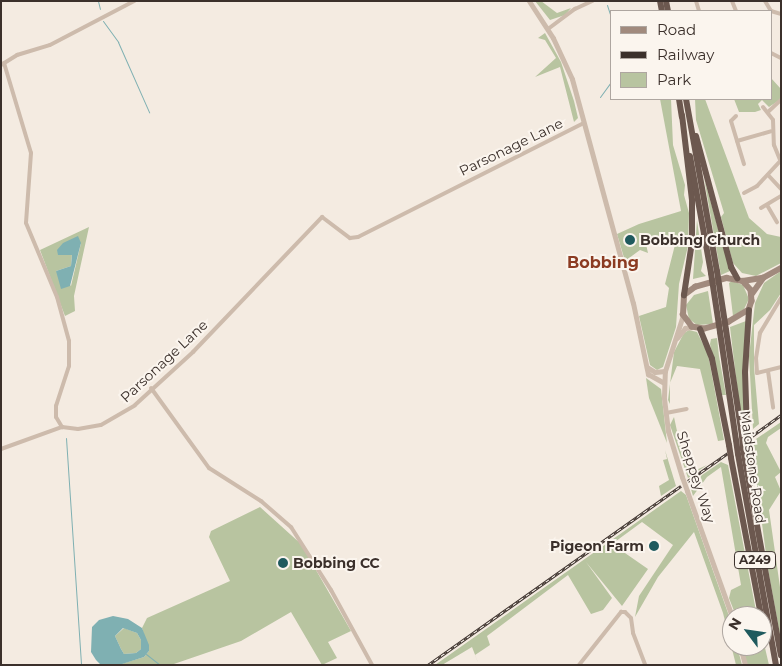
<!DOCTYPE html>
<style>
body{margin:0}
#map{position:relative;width:782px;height:666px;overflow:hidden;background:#f4ebe1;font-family:Montserrat,sans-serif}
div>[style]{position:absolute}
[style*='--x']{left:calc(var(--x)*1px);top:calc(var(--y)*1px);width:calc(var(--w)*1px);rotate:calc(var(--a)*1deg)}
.green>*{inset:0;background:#b8c4a0}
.water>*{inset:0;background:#7fb0b2}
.stream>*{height:1px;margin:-0.5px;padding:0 0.5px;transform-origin:0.5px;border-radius:0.5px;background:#7fb0b2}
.minor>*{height:4px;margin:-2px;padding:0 2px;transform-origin:2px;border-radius:2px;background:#cdbbac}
.tertiary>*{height:5px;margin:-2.5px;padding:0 2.5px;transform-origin:2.5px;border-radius:2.5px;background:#cdbbac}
.secondary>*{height:5.5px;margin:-2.75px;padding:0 2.75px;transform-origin:2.75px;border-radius:2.75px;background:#a18a7d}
.trunk>*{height:6px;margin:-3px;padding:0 3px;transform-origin:3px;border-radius:3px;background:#6c584f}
.rail>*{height:3px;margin-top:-1.5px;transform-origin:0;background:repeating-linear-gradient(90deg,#fbf5ee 0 4px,#3b302b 0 8px);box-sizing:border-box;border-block:1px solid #3b302b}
.tertiary-bridge>*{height:5px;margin:-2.5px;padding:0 2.5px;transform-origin:2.5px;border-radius:2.5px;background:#cdbbac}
.trunk-bridge>*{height:6px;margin:-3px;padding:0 3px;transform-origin:3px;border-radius:3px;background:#6c584f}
.dots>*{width:14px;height:14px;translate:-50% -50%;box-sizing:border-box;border:2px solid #fbf5ee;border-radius:50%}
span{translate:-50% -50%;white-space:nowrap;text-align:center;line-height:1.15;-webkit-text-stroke:4px #fbf5ee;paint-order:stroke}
.shield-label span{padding:1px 4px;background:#fbf5ee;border:1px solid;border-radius:4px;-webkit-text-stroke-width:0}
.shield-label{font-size:12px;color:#3b302b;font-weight:700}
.street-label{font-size:14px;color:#3b302b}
.poi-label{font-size:14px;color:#3b302b;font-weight:700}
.left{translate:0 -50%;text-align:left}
.right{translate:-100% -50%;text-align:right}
.quarter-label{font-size:16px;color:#8c3b22;font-weight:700}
.frame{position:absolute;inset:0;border:2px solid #3b302b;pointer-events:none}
.legend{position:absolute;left:610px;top:10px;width:162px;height:90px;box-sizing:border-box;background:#fbf5ee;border:1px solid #aea6a0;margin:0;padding:6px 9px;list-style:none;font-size:15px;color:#3b302b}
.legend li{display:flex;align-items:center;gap:10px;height:25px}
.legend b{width:25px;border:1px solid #aea6a0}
.north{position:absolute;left:722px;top:606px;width:50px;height:50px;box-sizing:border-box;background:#fbf5ee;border:1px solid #aea6a0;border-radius:50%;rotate:301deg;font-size:14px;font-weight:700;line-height:20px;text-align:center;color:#3b302b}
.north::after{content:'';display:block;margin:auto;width:18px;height:22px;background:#1f5a5e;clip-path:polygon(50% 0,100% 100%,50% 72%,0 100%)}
</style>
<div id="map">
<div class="green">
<div style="clip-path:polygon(535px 1px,541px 1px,557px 13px,571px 8px,565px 15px,550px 20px)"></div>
<div style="clip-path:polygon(545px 33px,561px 62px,574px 101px,578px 118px,574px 122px,560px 67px,535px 77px,556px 58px,545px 40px,538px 38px)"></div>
<div style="clip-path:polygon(771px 78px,781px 89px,781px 99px,769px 107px,762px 100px,758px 104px,761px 110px,755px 112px,739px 112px,734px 99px,771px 99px)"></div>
<div style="clip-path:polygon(660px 99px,671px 99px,673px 145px,685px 185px,684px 195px,689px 213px,688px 246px,679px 284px,676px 327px,663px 367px,657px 370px,650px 365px,639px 316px,666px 307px,669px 288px,665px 284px,677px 237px,646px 244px,648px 253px,640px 250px,625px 261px,617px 234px,639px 224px,681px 211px)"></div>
<div style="clip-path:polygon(695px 99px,705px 99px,749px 218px,767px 234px,781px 237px,781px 263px,756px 276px,742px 273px,733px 263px,721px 217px,724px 213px,696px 120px)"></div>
<div style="clip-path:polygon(704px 178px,730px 271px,721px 275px)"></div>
<div style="clip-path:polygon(697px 220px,703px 262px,701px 271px,706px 276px,693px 279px)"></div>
<div style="clip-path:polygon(evenodd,89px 227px,74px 296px,75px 311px,65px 316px,40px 250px,89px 227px,81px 243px,71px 286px,56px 271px,71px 266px,72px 254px,81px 243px)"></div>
<div style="clip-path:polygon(781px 271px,781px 293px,770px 310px,754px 325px,754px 367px,759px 424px,753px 429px,749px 356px,755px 303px,764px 283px)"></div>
<div style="clip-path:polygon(732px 281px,743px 285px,749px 299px,744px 309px,733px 316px,729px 283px)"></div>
<div style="clip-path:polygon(708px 291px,713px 324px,697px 325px,689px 319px,686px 305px,694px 295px)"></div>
<div style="clip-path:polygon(746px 321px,745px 435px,743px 436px,730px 327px)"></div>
<div style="clip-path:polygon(689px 330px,697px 332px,708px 354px,724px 440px,718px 441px,700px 369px,677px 366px,670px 383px,670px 404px,668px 400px,674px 352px,684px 333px)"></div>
<div style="clip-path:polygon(717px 338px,719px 356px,726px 395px,722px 395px,710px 344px,711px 339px)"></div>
<div style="clip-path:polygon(646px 378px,661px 389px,667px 443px,649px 398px)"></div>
<div style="clip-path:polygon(674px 417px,680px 445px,692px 472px,707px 465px,688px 478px,670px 425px)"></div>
<div style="clip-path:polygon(781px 422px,781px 428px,768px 437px,766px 443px,781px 472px,775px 477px,781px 491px,769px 510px,781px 594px,781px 640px,768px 569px,752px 448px,756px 439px)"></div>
<div style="clip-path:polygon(665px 450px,676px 486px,661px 496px,659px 486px,669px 480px,663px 460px,667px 459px)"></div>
<div style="clip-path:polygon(721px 462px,728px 465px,757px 616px,736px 616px,729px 598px,731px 590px,741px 585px,721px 467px,707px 477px,693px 496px,691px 489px,702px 475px)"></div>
<div style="clip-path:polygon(681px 491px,686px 495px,696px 523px,728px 613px,732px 646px,737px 646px,742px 665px,736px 665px,723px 613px,694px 532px,658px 577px,635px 617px,639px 596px,673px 545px,642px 522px,612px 544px,648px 569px,622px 606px,586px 562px,612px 598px,603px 610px,591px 614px,568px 575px,487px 636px,490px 645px,475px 655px,479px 665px,472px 647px,442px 665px,435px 665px)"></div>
<div style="clip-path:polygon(260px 507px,301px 544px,351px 631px,328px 642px,337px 658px,322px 665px,291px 612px,241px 641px,171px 665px,118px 665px,144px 657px,149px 651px,142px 628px,147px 618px,230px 581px,209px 537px,211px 531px)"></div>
<div style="clip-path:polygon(124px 628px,137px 633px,141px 640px,141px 649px,136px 653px,124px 654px,121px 649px,115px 636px)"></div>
<div style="clip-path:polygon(762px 635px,769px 665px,746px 665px,742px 646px,762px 646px)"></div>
</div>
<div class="water">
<div style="clip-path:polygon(78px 236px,81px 243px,70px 286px,61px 289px,56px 271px,71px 266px,72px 255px,58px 255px,57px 250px,63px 243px)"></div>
<div style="clip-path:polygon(evenodd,113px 616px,128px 619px,142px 628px,149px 645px,149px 651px,144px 657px,119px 665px,101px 665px,96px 660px,91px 652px,92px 627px,99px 620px,113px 616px,123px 628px,137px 633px,141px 640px,141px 649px,136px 653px,124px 654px,121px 649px,115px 636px,123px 628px)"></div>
</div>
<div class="stream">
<div style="--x:98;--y:1;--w:8;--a:76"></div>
<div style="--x:607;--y:5;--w:13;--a:72"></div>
<div style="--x:103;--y:21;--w:26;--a:54"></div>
<div style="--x:118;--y:42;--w:77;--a:66.1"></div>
<div style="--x:600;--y:97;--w:19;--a:-54"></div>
<div style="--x:66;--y:438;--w:227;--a:86.2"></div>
<div style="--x:146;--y:654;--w:18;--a:38"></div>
</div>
<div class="minor">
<div style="--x:696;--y:1;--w:10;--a:73"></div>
<div style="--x:732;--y:1;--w:11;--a:68"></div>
<div style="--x:765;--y:1;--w:12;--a:59"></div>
<div style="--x:771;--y:11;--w:10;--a:17"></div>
<div style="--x:548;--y:29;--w:34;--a:-37"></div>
<div style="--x:575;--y:9;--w:19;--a:-25"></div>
<div style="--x:771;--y:53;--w:11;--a:27"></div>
<div style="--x:4;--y:63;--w:94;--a:73.3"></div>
<div style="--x:31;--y:153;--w:70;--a:94.1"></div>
<div style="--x:26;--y:223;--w:80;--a:67.3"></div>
<div style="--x:57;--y:297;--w:46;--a:74.7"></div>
<div style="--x:69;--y:341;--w:25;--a:90"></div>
<div style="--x:69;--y:366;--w:42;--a:108"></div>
<div style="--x:56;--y:406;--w:11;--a:90"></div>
<div style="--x:56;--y:417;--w:12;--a:59"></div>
<div style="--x:62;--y:427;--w:16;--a:7"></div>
<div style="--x:78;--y:429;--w:23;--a:-10"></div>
<div style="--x:101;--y:425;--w:39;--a:-30"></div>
<div style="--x:135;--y:405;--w:79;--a:-42.4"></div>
<div style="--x:193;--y:352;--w:187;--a:-46.3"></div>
<div style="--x:322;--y:217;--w:35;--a:37"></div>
<div style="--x:350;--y:238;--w:8;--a:-7"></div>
<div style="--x:358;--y:237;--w:253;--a:-26.8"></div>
<div style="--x:1;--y:65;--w:19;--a:-32"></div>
<div style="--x:17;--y:55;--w:34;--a:-17"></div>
<div style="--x:50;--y:45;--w:95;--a:-27.6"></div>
<div style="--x:763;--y:107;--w:16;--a:52"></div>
<div style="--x:773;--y:120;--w:25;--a:88"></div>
<div style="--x:774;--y:145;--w:16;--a:68"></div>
<div style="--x:769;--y:111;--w:16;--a:-43"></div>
<div style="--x:736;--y:116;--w:7;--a:135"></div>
<div style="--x:731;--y:121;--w:45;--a:73.2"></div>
<div style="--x:737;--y:141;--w:35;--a:-16"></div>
<div style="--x:768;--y:175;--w:19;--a:47"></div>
<div style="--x:744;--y:193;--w:15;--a:-28"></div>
<div style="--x:757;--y:186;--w:35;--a:-47"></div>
<div style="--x:767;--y:205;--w:20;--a:60"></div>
<div style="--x:761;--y:208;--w:23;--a:-31"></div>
<div style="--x:781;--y:298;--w:41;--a:121"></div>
<div style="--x:760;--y:333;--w:25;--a:99"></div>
<div style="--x:756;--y:358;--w:15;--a:86"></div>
<div style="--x:757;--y:373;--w:25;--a:-14"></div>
<div style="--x:768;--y:371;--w:37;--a:82"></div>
<div style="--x:151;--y:388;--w:99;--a:54.1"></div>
<div style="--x:209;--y:468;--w:62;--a:32.4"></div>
<div style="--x:261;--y:501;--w:40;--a:41"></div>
<div style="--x:291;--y:527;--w:75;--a:57.6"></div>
<div style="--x:331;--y:590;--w:85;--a:61.3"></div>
<div style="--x:666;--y:413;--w:21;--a:-11"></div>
<div style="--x:1;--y:449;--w:65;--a:-19.8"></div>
<div style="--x:579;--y:665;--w:68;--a:-51.6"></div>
<div style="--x:621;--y:612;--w:4;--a:0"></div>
<div style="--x:625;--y:612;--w:8;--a:45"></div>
<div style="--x:631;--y:618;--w:15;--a:82"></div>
<div style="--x:633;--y:633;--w:34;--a:69"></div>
</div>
<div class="tertiary">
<div style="--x:529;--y:1;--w:44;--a:57"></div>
<div style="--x:553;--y:38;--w:45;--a:65.1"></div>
<div style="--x:572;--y:79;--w:232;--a:74.8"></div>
<div style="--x:633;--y:303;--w:73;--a:78.1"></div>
<div style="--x:648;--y:374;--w:18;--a:29"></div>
<div style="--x:677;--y:338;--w:13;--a:-51"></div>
<div style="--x:685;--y:328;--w:7;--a:-8"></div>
<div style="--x:647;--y:367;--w:9;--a:32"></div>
<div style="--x:655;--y:372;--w:10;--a:-6"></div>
<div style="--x:682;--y:477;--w:48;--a:-106.9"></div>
<div style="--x:668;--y:431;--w:35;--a:-97"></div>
<div style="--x:664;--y:396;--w:25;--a:-88"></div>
<div style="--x:665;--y:371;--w:59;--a:-72.2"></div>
<div style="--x:687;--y:491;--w:134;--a:70.3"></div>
<div style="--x:740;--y:646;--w:20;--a:75"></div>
</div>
<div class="secondary">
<div style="--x:727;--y:278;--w:16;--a:11"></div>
<div style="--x:743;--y:281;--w:12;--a:48"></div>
<div style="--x:751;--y:290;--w:11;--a:85"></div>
<div style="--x:752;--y:301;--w:9;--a:108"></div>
<div style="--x:749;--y:310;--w:23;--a:149"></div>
<div style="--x:729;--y:322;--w:26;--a:164"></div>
<div style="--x:704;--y:329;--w:12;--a:-171"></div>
<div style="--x:692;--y:327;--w:15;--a:-127"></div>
<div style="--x:683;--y:315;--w:20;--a:-87"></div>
<div style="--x:684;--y:295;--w:14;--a:-36"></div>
<div style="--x:695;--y:287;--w:33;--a:-16"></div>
<div style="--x:743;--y:281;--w:20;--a:-9"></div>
<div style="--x:763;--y:278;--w:21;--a:-29"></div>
<div style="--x:752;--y:294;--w:19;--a:-55"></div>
</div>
<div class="trunk">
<div style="--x:660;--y:1;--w:10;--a:79"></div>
<div style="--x:666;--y:1;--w:10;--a:79"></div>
<div style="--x:679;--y:99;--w:18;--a:81"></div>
<div style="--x:686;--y:99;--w:175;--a:79.8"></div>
<div style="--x:682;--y:115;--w:86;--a:83.3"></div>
<div style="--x:692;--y:200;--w:42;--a:90"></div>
<div style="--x:692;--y:242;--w:54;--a:98.6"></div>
<div style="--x:696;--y:136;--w:136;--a:75"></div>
<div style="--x:731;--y:267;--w:13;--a:61"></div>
<div style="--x:690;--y:156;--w:119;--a:79.8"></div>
<div style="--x:700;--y:329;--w:32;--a:68"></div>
<div style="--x:712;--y:359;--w:88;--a:78.8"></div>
<div style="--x:726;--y:330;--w:107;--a:81.4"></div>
<div style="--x:720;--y:332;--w:109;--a:81.6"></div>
<div style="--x:747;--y:432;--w:60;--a:-91.9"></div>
<div style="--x:745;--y:372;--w:62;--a:-86.3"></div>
<div style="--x:749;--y:446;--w:36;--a:85"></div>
<div style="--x:743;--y:449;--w:210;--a:79.6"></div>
<div style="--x:738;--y:454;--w:214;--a:79.8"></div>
<div style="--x:731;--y:458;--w:161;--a:79.2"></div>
</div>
<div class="rail">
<div style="--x:752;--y:436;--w:36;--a:-36"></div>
<div style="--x:688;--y:481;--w:49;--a:-35"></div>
<div style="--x:428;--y:665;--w:310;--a:-35.3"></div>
</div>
<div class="tertiary-bridge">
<div style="--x:682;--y:477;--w:15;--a:70"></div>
</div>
<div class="trunk-bridge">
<div style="--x:717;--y:271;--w:60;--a:81.3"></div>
<div style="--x:711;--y:273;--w:60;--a:81.3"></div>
<div style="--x:747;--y:432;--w:14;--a:82"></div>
<div style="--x:742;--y:436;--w:13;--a:86"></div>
<div style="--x:736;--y:440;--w:14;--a:82"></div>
<div style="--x:729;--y:445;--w:13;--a:81"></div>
</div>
<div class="dots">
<div style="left:630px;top:240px;background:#1f5a5e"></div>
<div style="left:654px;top:546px;background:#1f5a5e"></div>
<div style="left:283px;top:563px;background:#1f5a5e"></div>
</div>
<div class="shield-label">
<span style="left:755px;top:560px">A249</span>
</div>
<div class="street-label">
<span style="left:511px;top:147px;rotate:-26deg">Parsonage Lane</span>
<span style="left:164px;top:361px;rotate:-43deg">Parsonage Lane</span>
<span style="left:753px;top:467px;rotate:82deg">Maidstone Road</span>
<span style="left:696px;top:477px;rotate:72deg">Sheppey Way</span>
</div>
<div class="poi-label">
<span class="left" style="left:640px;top:240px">Bobbing Church</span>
<span class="right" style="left:644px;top:546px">Pigeon Farm</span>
<span class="left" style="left:293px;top:563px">Bobbing CC</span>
</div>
<div class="quarter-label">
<span style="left:603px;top:263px">Bobbing</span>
</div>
<div class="frame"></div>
<ul class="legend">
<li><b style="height:6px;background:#a18a7d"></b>Road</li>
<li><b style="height:6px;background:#3b302b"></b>Railway</li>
<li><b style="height:14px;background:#b8c4a0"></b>Park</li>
</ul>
<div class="north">N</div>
</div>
